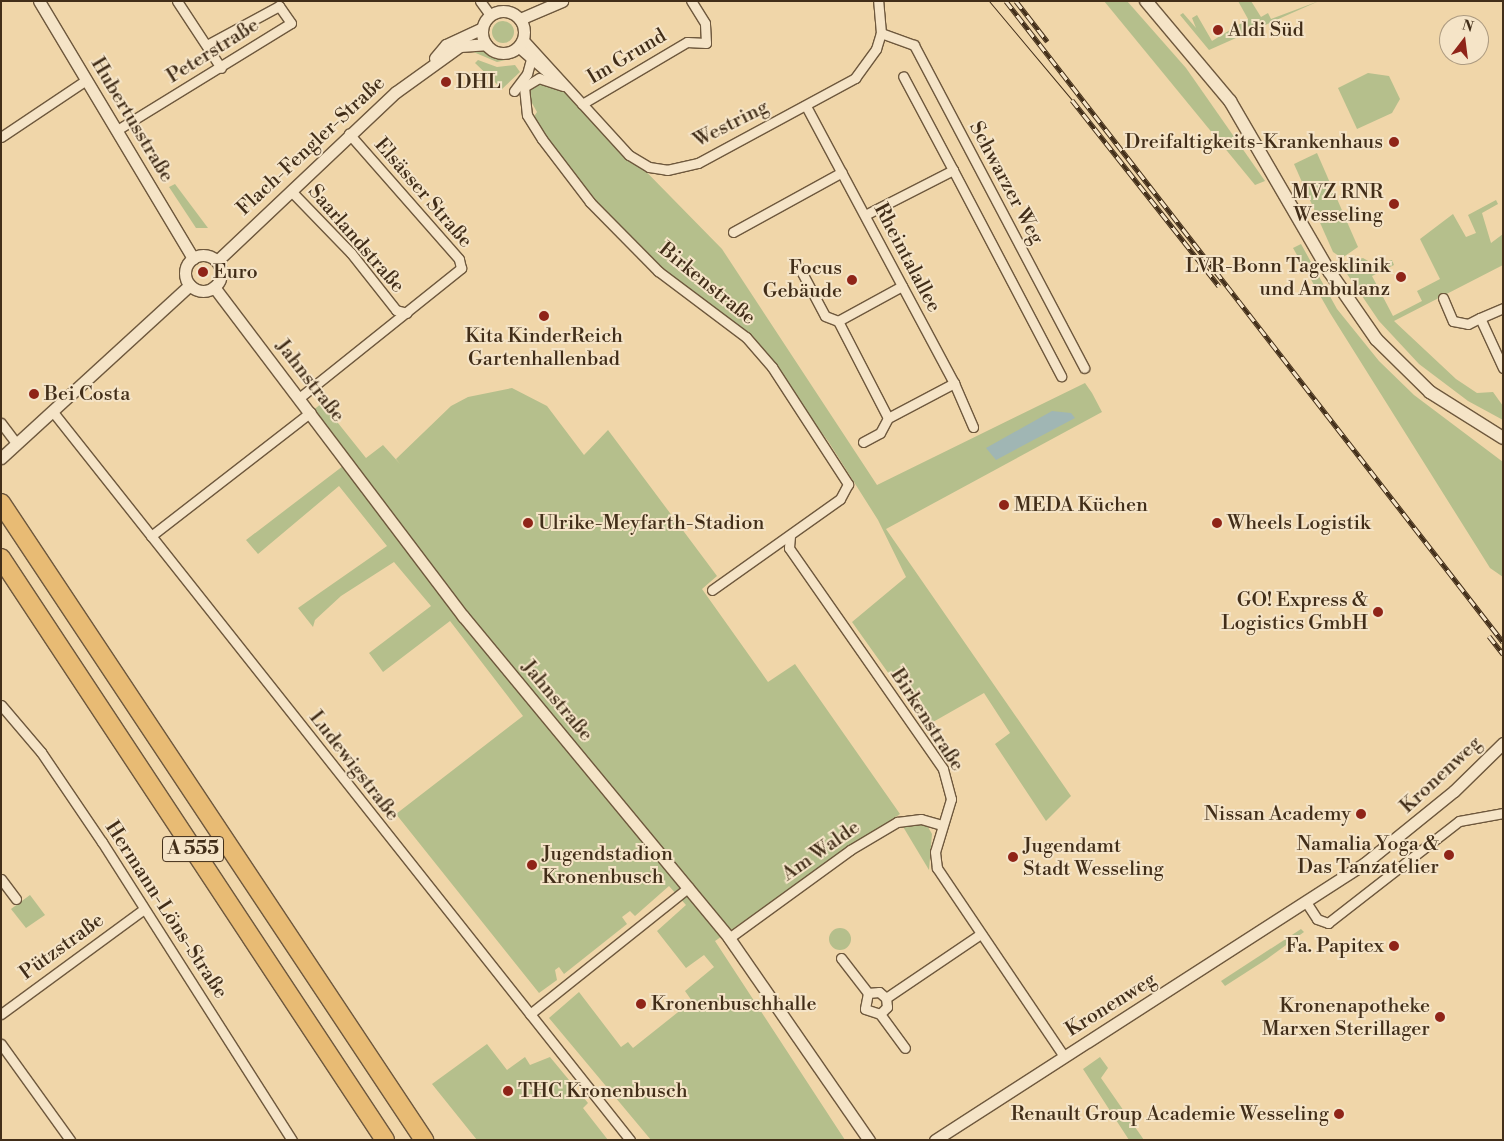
<!DOCTYPE html>
<meta charset="utf-8">
<style>
body{margin:0}
#map{position:relative;width:1504px;height:1141px;overflow:hidden;background:#f0d6a9;font-family:"Libre Bodoni",serif}
div>[style]{position:absolute}
[style*='--x']{left:calc(var(--x)*1px);top:calc(var(--y)*1px);width:calc(var(--w)*1px);rotate:calc(var(--a)*1deg)}
.green>*{inset:0;background:#b5bf8c}
.round{border-radius:50%}
.water>*{inset:0;background:#a0b6b4}
.roads{filter:drop-shadow(1px 0 #6e583d) drop-shadow(-1px 0 #6e583d) drop-shadow(0 1px #6e583d) drop-shadow(0 -1px #6e583d)}
.minor>*{height:9px;margin:-4.5px;padding:0 4.5px;transform-origin:4.5px;border-radius:4.5px;background:#f5e4c7}
.tertiary>*{height:11px;margin:-5.5px;padding:0 5.5px;transform-origin:5.5px;border-radius:5.5px;background:#f5e4c7}
.tertiary>.ring{margin:-5.5px;padding:0;box-sizing:content-box;background:none;border:11px solid #f5e4c7;border-radius:50%}
.secondary>*{height:12px;margin:-6px;padding:0 6px;transform-origin:6px;border-radius:6px;background:#f5e4c7}
.motorway>*{height:18px;margin:-9px;padding:0 9px;transform-origin:9px;border-radius:9px;background:#e8bb74}
.tram>*{height:1px;margin:-0.5px;padding:0 0.5px;transform-origin:0.5px;border-radius:0.5px;background:#422e19}
.rail>*{height:5px;margin-top:-2.5px;transform-origin:0;background:repeating-linear-gradient(90deg,#f5e4c7 0 9px,#422e19 0 18px);box-sizing:border-box;border-block:1px solid #422e19}
.dots>*{width:14px;height:14px;translate:-50% -50%;box-sizing:border-box;border:2px solid #f5e4c7;border-radius:50%}
span{translate:-50% -50%;white-space:nowrap;text-align:center;line-height:1.15;-webkit-text-stroke:4px #f5e4c7;paint-order:stroke}
.shield-label span{padding:1px 4px;background:#f5e4c7;border:1px solid;border-radius:4px;-webkit-text-stroke-width:0}
.shield-label{font-size:19px;color:#422e19;font-weight:700}
.poi-label{font-size:20px;color:#422e19}
.left{translate:0 -50%;text-align:left}
.right{translate:-100% -50%;text-align:right}
.street-label{font-size:20px;color:#422e19}
.frame{position:absolute;inset:0;border:2px solid #422e19;pointer-events:none}
.north{position:absolute;left:1439px;top:15px;width:50px;height:50px;box-sizing:border-box;background:#f5e4c7;border:1px solid #ad9b81;border-radius:50%;rotate:15deg;font-size:14px;font-weight:700;line-height:20px;text-align:center;color:#422e19}
.north::after{content:'';display:block;margin:auto;width:18px;height:22px;background:#8f2418;clip-path:polygon(50% 0,100% 100%,50% 72%,0 100%)}
</style>
<div id="map">
<div class="green">
<div style="clip-path:polygon(1104px 1px,1127px 1px,1186px 68px,1265px 181px,1255px 185px)"></div>
<div style="clip-path:polygon(1238px 1px,1251px 1px,1261px 17px,1268px 13px,1271px 19px,1319px 1px,1209px 50px,1180px 15px,1183px 13px,1196px 28px,1192px 18px,1197px 15px,1212px 41px,1248px 19px)"></div>
<div class="round" style="left:492px;top:21px;width:22px;height:22px"></div>
<div style="clip-path:polygon(482px 47px,500px 55px,518px 57px,497px 62px,464px 48px)"></div>
<div style="clip-path:polygon(478px 60px,497px 67px,515px 65px,520px 72px,502px 89px,475px 63px)"></div>
<div style="clip-path:polygon(1368px 73px,1389px 76px,1400px 99px,1392px 113px,1357px 129px,1338px 88px)"></div>
<div style="clip-path:polygon(539px 83px,568px 92px,722px 249px,877px 485px,1085px 383px,1092px 393px,1102px 412px,886px 529px,1071px 796px,1046px 821px,995px 744px,1010px 733px,984px 693px,926px 726px,852px 622px,906px 577px,878px 520px,828px 441px,747px 336px,662px 274px,590px 202px,531px 121px,537px 112px,528px 96px,532px 86px)"></div>
<div style="clip-path:polygon(1317px 153px,1358px 247px,1342px 258px,1333px 252px,1294px 164px)"></div>
<div style="clip-path:polygon(175px 184px,208px 228px,196px 228px,169px 187px)"></div>
<div style="clip-path:polygon(1496px 200px,1498px 204px,1482px 213px,1491px 243px,1503px 234px,1503px 265px,1394px 321px,1456px 379px,1477px 393px,1493px 392px,1503px 406px,1503px 420px,1468px 401px,1419px 364px,1379px 321px,1345px 271px,1351px 261px,1363px 258px,1375px 265px,1392px 260px,1394px 265px,1372px 276px,1393px 316px,1422px 301px,1417px 291px,1440px 279px,1420px 239px,1453px 214px,1466px 237px,1476px 233px,1468px 215px)"></div>
<div style="clip-path:polygon(1301px 244px,1337px 309px,1379px 361px,1414px 395px,1503px 462px,1503px 577px,1490px 568px,1330px 313px,1293px 248px)"></div>
<div style="clip-path:polygon(512px 388px,547px 406px,584px 455px,608px 430px,717px 576px,702px 589px,768px 682px,795px 664px,900px 814px,715px 941px,845px 1140px,651px 1140px,549px 1018px,579px 992px,621px 1047px,628px 1042px,633px 1048px,692px 1001px,685px 991px,714px 967px,704px 955px,686px 968px,657px 931px,686px 905px,669px 886px,635px 916px,630px 911px,622px 917px,627px 924px,564px 974px,559px 967px,555px 970px,557px 980px,539px 993px,396px 814px,523px 716px,450px 621px,383px 672px,369px 653px,431px 606px,394px 562px,341px 596px,315px 620px,313px 627px,298px 608px,387px 546px,339px 486px,258px 554px,246px 540px,343px 466px,311px 412px,322px 403px,366px 458px,383px 445px,400px 464px,396px 459px,451px 406px,468px 397px)"></div>
<div style="clip-path:polygon(917px 823px,928px 827px,932px 834px,929px 870px,902px 825px)"></div>
<div style="clip-path:polygon(30px 895px,45px 915px,26px 928px,11px 909px)"></div>
<div class="round" style="left:829px;top:928px;width:22px;height:22px"></div>
<div style="clip-path:polygon(1301px 929px,1304px 932px,1267px 959px,1225px 986px,1221px 981px)"></div>
<div style="clip-path:polygon(487px 1044px,507px 1070px,525px 1057px,530px 1065px,550px 1057px,588px 1103px,583px 1108px,608px 1140px,477px 1140px,432px 1084px)"></div>
<div style="clip-path:polygon(1100px 1057px,1108px 1068px,1101px 1078px,1144px 1140px,1129px 1140px,1083px 1069px)"></div>
</div>
<div class="water">
<div style="clip-path:polygon(1052px 411px,1071px 413px,1075px 418px,996px 460px,986px 448px)"></div>
</div>
<div class="roads">
<div class="minor">
<div style="--x:177;--y:1;--w:80;--a:56.7"></div>
<div style="--x:480;--y:1;--w:17;--a:54"></div>
<div style="--x:881;--y:33;--w:35;--a:20"></div>
<div style="--x:914;--y:45;--w:365;--a:62.2"></div>
<div style="--x:523;--y:39;--w:157;--a:47.6"></div>
<div style="--x:629;--y:155;--w:23;--a:31"></div>
<div style="--x:649;--y:167;--w:18;--a:9"></div>
<div style="--x:667;--y:170;--w:32;--a:-13"></div>
<div style="--x:698;--y:163;--w:179;--a:-28.4"></div>
<div style="--x:855;--y:78;--w:36;--a:-54"></div>
<div style="--x:876;--y:49;--w:17;--a:-73"></div>
<div style="--x:881;--y:33;--w:32;--a:-95"></div>
<div style="--x:518;--y:47;--w:52;--a:41.1"></div>
<div style="--x:563;--y:86;--w:25;--a:-162"></div>
<div style="--x:539;--y:78;--w:17;--a:149"></div>
<div style="--x:524;--y:87;--w:28;--a:84"></div>
<div style="--x:527;--y:115;--w:28;--a:58"></div>
<div style="--x:542;--y:139;--w:79;--a:52.7"></div>
<div style="--x:590;--y:202;--w:97;--a:45.4"></div>
<div style="--x:658;--y:271;--w:110;--a:36.9"></div>
<div style="--x:746;--y:337;--w:40;--a:49"></div>
<div style="--x:772;--y:367;--w:140;--a:57"></div>
<div style="--x:848;--y:484;--w:17;--a:118"></div>
<div style="--x:840;--y:499;--w:157;--a:144.6"></div>
<div style="--x:514;--y:91;--w:21;--a:-53"></div>
<div style="--x:527;--y:74;--w:16;--a:-75"></div>
<div style="--x:582;--y:104;--w:122;--a:-30.6"></div>
<div style="--x:687;--y:42;--w:19;--a:3"></div>
<div style="--x:706;--y:43;--w:20;--a:-93"></div>
<div style="--x:705;--y:23;--w:26;--a:-122"></div>
<div style="--x:806;--y:106;--w:314;--a:61.9"></div>
<div style="--x:954;--y:383;--w:48;--a:66.6"></div>
<div style="--x:117;--y:130;--w:204;--a:-31.6"></div>
<div style="--x:291;--y:23;--w:21;--a:-125"></div>
<div style="--x:279;--y:6;--w:82;--a:151.6"></div>
<div style="--x:1;--y:137;--w:102;--a:-33.8"></div>
<div style="--x:953;--y:170;--w:233;--a:62.3"></div>
<div style="--x:291;--y:191;--w:86;--a:45.9"></div>
<div style="--x:351;--y:253;--w:73;--a:51.7"></div>
<div style="--x:396;--y:310;--w:11;--a:15"></div>
<div style="--x:865;--y:215;--w:99;--a:-27.1"></div>
<div style="--x:953;--y:170;--w:106;--a:-118"></div>
<div style="--x:733;--y:232;--w:124;--a:-28.8"></div>
<div style="--x:799;--y:267;--w:55;--a:62"></div>
<div style="--x:825;--y:316;--w:14;--a:21"></div>
<div style="--x:902;--y:286;--w:73;--a:151.3"></div>
<div style="--x:838;--y:321;--w:109;--a:62.7"></div>
<div style="--x:888;--y:418;--w:75;--a:-27.9"></div>
<div style="--x:1443;--y:298;--w:25;--a:67"></div>
<div style="--x:1453;--y:321;--w:15;--a:11"></div>
<div style="--x:1468;--y:324;--w:13;--a:-27"></div>
<div style="--x:1480;--y:318;--w:55;--a:65.3"></div>
<div style="--x:1480;--y:318;--w:25;--a:-23"></div>
<div style="--x:299;--y:398;--w:208;--a:-38.7"></div>
<div style="--x:461;--y:268;--w:9;--a:-103"></div>
<div style="--x:459;--y:259;--w:167;--a:-131.3"></div>
<div style="--x:53;--y:412;--w:929;--a:51.6"></div>
<div style="--x:1;--y:423;--w:26;--a:53"></div>
<div style="--x:863;--y:442;--w:19;--a:-28"></div>
<div style="--x:880;--y:433;--w:17;--a:-62"></div>
<div style="--x:151;--y:536;--w:202;--a:-37.8"></div>
<div style="--x:790;--y:536;--w:12;--a:95"></div>
<div style="--x:789;--y:548;--w:269;--a:55.1"></div>
<div style="--x:943;--y:769;--w:31;--a:75"></div>
<div style="--x:951;--y:799;--w:55;--a:106.8"></div>
<div style="--x:935;--y:852;--w:16;--a:83"></div>
<div style="--x:937;--y:868;--w:227;--a:56"></div>
<div style="--x:1;--y:705;--w:62;--a:49.6"></div>
<div style="--x:41;--y:752;--w:109;--a:55.9"></div>
<div style="--x:102;--y:842;--w:353;--a:57.5"></div>
<div style="--x:1;--y:879;--w:25;--a:53"></div>
<div style="--x:1306;--y:902;--w:20;--a:57"></div>
<div style="--x:1317;--y:919;--w:12;--a:20"></div>
<div style="--x:1328;--y:923;--w:166;--a:-37.9"></div>
<div style="--x:1459;--y:821;--w:45;--a:-10.3"></div>
<div style="--x:729;--y:938;--w:150;--a:-36"></div>
<div style="--x:850;--y:850;--w:55;--a:-30.8"></div>
<div style="--x:897;--y:822;--w:24;--a:-7"></div>
<div style="--x:921;--y:819;--w:22;--a:16"></div>
<div style="--x:841;--y:958;--w:44;--a:52.4"></div>
<div style="--x:886;--y:998;--w:9;--a:-139"></div>
<div style="--x:879;--y:992;--w:11;--a:175"></div>
<div style="--x:868;--y:993;--w:16;--a:101"></div>
<div style="--x:865;--y:1009;--w:16;--a:18"></div>
<div style="--x:880;--y:1014;--w:10;--a:-45"></div>
<div style="--x:887;--y:1007;--w:9;--a:-96"></div>
<div style="--x:886;--y:998;--w:112;--a:-34.1"></div>
<div style="--x:1;--y:1014;--w:177;--a:-36.3"></div>
<div style="--x:530;--y:1014;--w:203;--a:-38.6"></div>
<div style="--x:880;--y:1014;--w:42;--a:53.7"></div>
<div style="--x:1;--y:1044;--w:118;--a:54.3"></div>
</div>
<div class="tertiary">
<div style="--x:39;--y:1;--w:300;--a:59.1"></div>
<div class="ring" style="left:482px;top:11px;width:31px;height:31px"></div>
<div style="--x:520;--y:19;--w:46;--a:-23.2"></div>
<div style="--x:435;--y:58;--w:17;--a:-50"></div>
<div style="--x:446;--y:45;--w:38;--a:-25"></div>
<div class="ring" style="left:185px;top:255px;width:25px;height:25px"></div>
<div style="--x:217;--y:261;--w:246;--a:-43.4"></div>
<div style="--x:396;--y:92;--w:79;--a:-35.7"></div>
<div style="--x:460;--y:46;--w:26;--a:-4"></div>
<div style="--x:214;--y:287;--w:413;--a:52.9"></div>
<div style="--x:463;--y:616;--w:418;--a:50.4"></div>
<div style="--x:729;--y:938;--w:246;--a:55.3"></div>
<div style="--x:1;--y:458;--w:256;--a:-42.5"></div>
<div style="--x:935;--y:1140;--w:511;--a:-32.79"></div>
<div style="--x:1365;--y:863;--w:114;--a:-39"></div>
<div style="--x:1454;--y:791;--w:69;--a:-44.4"></div>
</div>
<div class="secondary">
<div style="--x:1146;--y:1;--w:131;--a:50"></div>
<div style="--x:1230;--y:101;--w:197;--a:59.8"></div>
<div style="--x:1329;--y:271;--w:83;--a:55.3"></div>
<div style="--x:1376;--y:339;--w:76;--a:44.5"></div>
<div style="--x:1430;--y:392;--w:86;--a:32.2"></div>
</div>
<div class="motorway">
<div style="--x:1;--y:503;--w:765;--a:56.41"></div>
<div style="--x:1;--y:558;--w:697;--a:56.58"></div>
</div>
</div>
<div class="tram">
<div style="--x:989;--y:1;--w:129;--a:50"></div>
</div>
<div class="rail">
<div style="--x:1006;--y:1;--w:811;--a:52.21"></div>
<div style="--x:1016;--y:1;--w:51;--a:52.2"></div>
<div style="--x:1072;--y:100;--w:237;--a:51.7"></div>
<div style="--x:1489;--y:636;--w:23;--a:52"></div>
</div>
<div class="dots">
<div style="left:1218px;top:30px;background:#8f2418"></div>
<div style="left:446px;top:82px;background:#8f2418"></div>
<div style="left:1394px;top:142px;background:#8f2418"></div>
<div style="left:1394px;top:204px;background:#8f2418"></div>
<div style="left:203px;top:272px;background:#8f2418"></div>
<div style="left:1401px;top:277px;background:#8f2418"></div>
<div style="left:852px;top:280px;background:#8f2418"></div>
<div style="left:544px;top:316px;background:#8f2418"></div>
<div style="left:34px;top:394px;background:#8f2418"></div>
<div style="left:1004px;top:505px;background:#8f2418"></div>
<div style="left:528px;top:523px;background:#8f2418"></div>
<div style="left:1217px;top:523px;background:#8f2418"></div>
<div style="left:1378px;top:612px;background:#8f2418"></div>
<div style="left:1361px;top:814px;background:#8f2418"></div>
<div style="left:1449px;top:855px;background:#8f2418"></div>
<div style="left:1013px;top:857px;background:#8f2418"></div>
<div style="left:532px;top:865px;background:#8f2418"></div>
<div style="left:1394px;top:946px;background:#8f2418"></div>
<div style="left:641px;top:1004px;background:#8f2418"></div>
<div style="left:1440px;top:1017px;background:#8f2418"></div>
<div style="left:508px;top:1091px;background:#8f2418"></div>
<div style="left:1339px;top:1114px;background:#8f2418"></div>
</div>
<div class="shield-label">
<span style="left:193px;top:849px">A 555</span>
</div>
<div class="poi-label">
<span class="left" style="left:1228px;top:30px">Aldi Süd</span>
<span class="left" style="left:456px;top:82px">DHL</span>
<span class="right" style="left:1383px;top:142px">Dreifaltigkeits-Krankenhaus</span>
<span class="right" style="left:1383px;top:204px">MVZ RNR<br>Wesseling</span>
<span class="right" style="left:1390px;top:278px">LVR-Bonn Tagesklinik<br>und Ambulanz</span>
<span class="right" style="left:842px;top:280px">Focus<br>Gebäude</span>
<span class="left" style="left:213px;top:272px">Euro</span>
<span style="left:544px;top:348px">Kita KinderReich<br>Gartenhallenbad</span>
<span class="left" style="left:44px;top:394px">Bei Costa</span>
<span class="left" style="left:1014px;top:505px">MEDA Küchen</span>
<span class="left" style="left:538px;top:523px">Ulrike-Meyfarth-Stadion</span>
<span class="left" style="left:1227px;top:523px">Wheels Logistik</span>
<span class="right" style="left:1368px;top:612px">GO! Express &amp;<br>Logistics GmbH</span>
<span class="right" style="left:1351px;top:814px">Nissan Academy</span>
<span class="right" style="left:1439px;top:856px">Namalia Yoga &amp;<br>Das Tanzatelier</span>
<span class="left" style="left:1023px;top:858px">Jugendamt<br>Stadt Wesseling</span>
<span class="left" style="left:542px;top:866px">Jugendstadion<br>Kronenbusch</span>
<span class="right" style="left:1384px;top:946px">Fa. Papitex</span>
<span class="left" style="left:651px;top:1004px">Kronenbuschhalle</span>
<span class="right" style="left:1430px;top:1018px">Kronenapotheke<br>Marxen Sterillager</span>
<span class="left" style="left:518px;top:1091px">THC Kronenbusch</span>
<span class="right" style="left:1329px;top:1114px">Renault Group Academie Wesseling</span>
</div>
<div class="street-label">
<span style="left:213px;top:51px;rotate:-32deg">Peterstraße</span>
<span style="left:627px;top:57px;rotate:-31deg">Im Grund</span>
<span style="left:132px;top:120px;rotate:59deg">Hubertusstraße</span>
<span style="left:731px;top:124px;rotate:-27deg">Westring</span>
<span style="left:311px;top:146px;rotate:-43deg">Flach-Fengler-Straße</span>
<span style="left:1006px;top:183px;rotate:62deg">Schwarzer Weg</span>
<span style="left:423px;top:193px;rotate:49deg">Elsässer Straße</span>
<span style="left:356px;top:239px;rotate:49deg">Saarlandstraße</span>
<span style="left:907px;top:258px;rotate:62deg">Rheintalallee</span>
<span style="left:707px;top:284px;rotate:39deg">Birkenstraße</span>
<span style="left:310px;top:381px;rotate:52deg">Jahnstraße</span>
<span style="left:557px;top:701px;rotate:50deg">Jahnstraße</span>
<span style="left:927px;top:720px;rotate:57deg">Birkenstraße</span>
<span style="left:354px;top:766px;rotate:52deg">Ludewigstraße</span>
<span style="left:1441px;top:775px;rotate:-43deg">Kronenweg</span>
<span style="left:821px;top:851px;rotate:-35deg">Am Walde</span>
<span style="left:166px;top:910px;rotate:57deg">Hermann-Löns-Straße</span>
<span style="left:62px;top:947px;rotate:-36deg">Pützstraße</span>
<span style="left:1111px;top:1005px;rotate:-32deg">Kronenweg</span>
</div>
<div class="frame"></div>
<div class="north">N</div>
</div>
